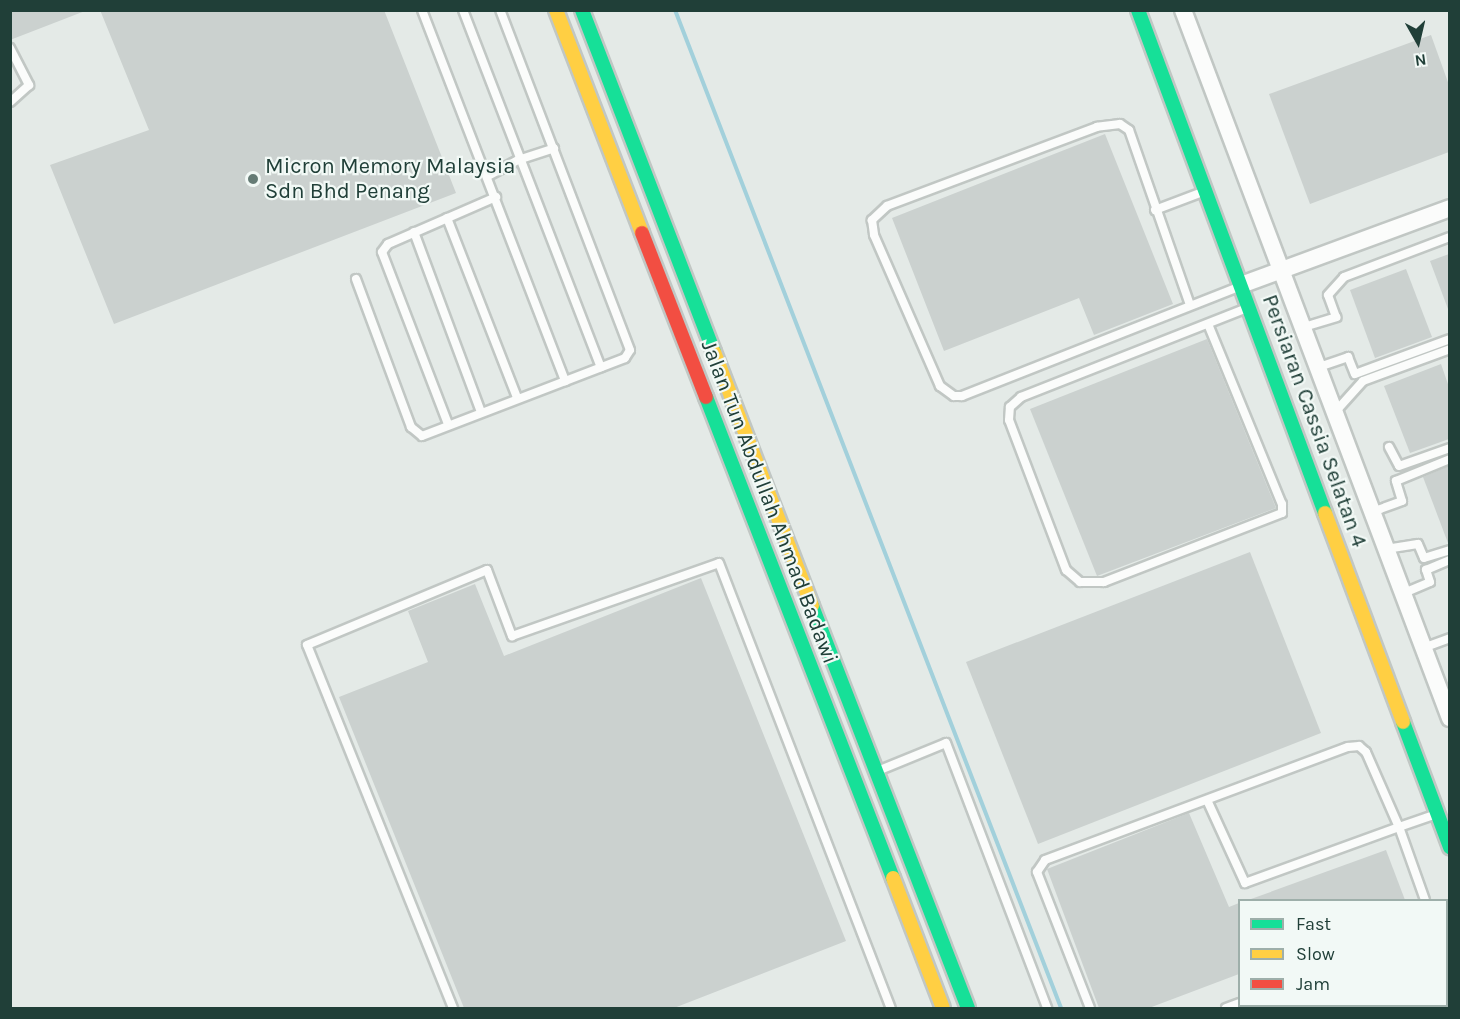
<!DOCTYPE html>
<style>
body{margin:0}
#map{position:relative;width:1460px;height:1019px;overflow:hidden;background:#e4eae7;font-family:Karla,sans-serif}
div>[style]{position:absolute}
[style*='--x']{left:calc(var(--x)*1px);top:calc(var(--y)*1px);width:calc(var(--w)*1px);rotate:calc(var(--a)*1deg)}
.stream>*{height:4px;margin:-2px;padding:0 2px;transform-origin:2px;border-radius:2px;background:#a2d0db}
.building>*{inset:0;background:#cbd1cf}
.roads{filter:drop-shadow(2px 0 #c1c7c4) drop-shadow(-2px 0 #c1c7c4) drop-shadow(0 2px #c1c7c4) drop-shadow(0 -2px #c1c7c4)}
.lane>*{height:8px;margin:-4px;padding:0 4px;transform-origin:4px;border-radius:4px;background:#fbfcfb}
.street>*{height:16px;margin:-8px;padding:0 8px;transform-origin:8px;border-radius:8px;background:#fbfcfb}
.fast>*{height:14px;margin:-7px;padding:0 7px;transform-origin:7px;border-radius:7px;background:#16e098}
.slow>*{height:14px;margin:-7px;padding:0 7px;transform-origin:7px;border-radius:7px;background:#ffcf43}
.jam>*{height:14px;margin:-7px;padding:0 7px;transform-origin:7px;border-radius:7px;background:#f24e42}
.dots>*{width:16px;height:16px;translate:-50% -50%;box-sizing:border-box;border:3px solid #f2f9f6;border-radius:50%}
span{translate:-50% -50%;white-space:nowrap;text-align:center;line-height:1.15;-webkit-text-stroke:4.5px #f2f9f6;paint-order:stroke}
.poi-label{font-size:22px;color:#203f38}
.left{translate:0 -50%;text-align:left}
.street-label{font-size:22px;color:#203f38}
.frame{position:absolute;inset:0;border:12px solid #203f38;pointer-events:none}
.legend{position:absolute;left:1238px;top:899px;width:210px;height:108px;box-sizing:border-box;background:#f2f9f6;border:2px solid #9eafaa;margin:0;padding:8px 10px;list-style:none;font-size:18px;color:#203f38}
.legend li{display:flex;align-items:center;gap:12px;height:30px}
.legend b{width:30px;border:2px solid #9eafaa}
.north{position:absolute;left:1388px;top:12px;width:60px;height:60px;-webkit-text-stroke:4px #f2f9f6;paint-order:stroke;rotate:172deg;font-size:16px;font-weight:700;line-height:24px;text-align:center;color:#203f38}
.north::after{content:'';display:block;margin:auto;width:21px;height:27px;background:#203f38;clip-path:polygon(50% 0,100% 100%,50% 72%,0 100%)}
</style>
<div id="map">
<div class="stream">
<div style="--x:675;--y:10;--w:1070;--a:68.85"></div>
</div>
<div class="building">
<div style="clip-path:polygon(10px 10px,84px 10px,85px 11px,10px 40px)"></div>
<div style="clip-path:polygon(100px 10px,384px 10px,456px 193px,114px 324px,50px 165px,149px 130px)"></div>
<div style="clip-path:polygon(1431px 35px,1449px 85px,1449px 152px,1310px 204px,1269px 94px)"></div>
<div style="clip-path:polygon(1105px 134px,1173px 304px,1094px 335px,1079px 298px,944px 351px,892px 218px)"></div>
<div style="clip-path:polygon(1449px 254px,1449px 309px,1448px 309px,1430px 261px)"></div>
<div style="clip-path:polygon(1406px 269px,1432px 337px,1375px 358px,1350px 290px)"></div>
<div style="clip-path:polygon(1207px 339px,1276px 508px,1097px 576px,1030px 409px)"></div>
<div style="clip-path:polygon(1441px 364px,1449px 387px,1449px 439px,1410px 453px,1384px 386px)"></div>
<div style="clip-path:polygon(1449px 466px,1449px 543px,1448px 543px,1423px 477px)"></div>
<div style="clip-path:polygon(1250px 552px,1321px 733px,1038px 844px,966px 662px)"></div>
<div style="clip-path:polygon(701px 578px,846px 941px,674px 1008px,464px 1008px,339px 697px,428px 662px,408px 611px,475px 584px,504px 656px)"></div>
<div style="clip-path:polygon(1189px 813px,1229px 907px,1239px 903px,1239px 974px,1149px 1008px,1099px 1008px,1047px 869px)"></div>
<div style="clip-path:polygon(1386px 850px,1405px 900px,1251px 900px,1251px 899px)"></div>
</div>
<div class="roads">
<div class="lane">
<div style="--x:422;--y:10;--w:398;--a:68.9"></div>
<div style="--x:463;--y:10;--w:383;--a:68.9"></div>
<div style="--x:10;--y:48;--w:42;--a:62.8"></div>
<div style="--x:29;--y:85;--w:25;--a:138"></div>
<div style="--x:488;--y:176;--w:34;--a:-28"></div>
<div style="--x:518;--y:160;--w:38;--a:-18"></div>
<div style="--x:1155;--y:210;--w:53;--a:-20.8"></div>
<div style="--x:447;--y:218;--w:193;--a:68.7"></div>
<div style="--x:414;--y:232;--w:192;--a:69.6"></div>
<div style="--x:356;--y:279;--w:158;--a:69.6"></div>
<div style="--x:411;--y:427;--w:14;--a:39"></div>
<div style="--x:422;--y:436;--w:217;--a:-21"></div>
<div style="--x:625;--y:358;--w:9;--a:-58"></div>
<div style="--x:630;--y:350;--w:364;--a:-110.9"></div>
<div style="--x:1190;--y:305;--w:185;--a:-109.2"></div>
<div style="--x:1129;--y:130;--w:11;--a:-146"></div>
<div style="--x:1120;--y:124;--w:23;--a:173"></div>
<div style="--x:1097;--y:127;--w:224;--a:159.4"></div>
<div style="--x:887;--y:206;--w:21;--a:137"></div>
<div style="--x:872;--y:220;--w:15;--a:82"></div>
<div style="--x:874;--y:235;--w:165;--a:66.4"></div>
<div style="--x:940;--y:386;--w:17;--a:36"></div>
<div style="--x:954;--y:396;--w:8;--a:0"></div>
<div style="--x:962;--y:396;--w:300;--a:-21.5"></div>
<div style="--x:1208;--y:324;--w:195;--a:67.7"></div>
<div style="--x:1282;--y:504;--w:9;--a:90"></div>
<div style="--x:1282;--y:513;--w:191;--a:158.8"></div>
<div style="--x:1104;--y:582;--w:24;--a:180"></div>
<div style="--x:1080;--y:582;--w:18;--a:-139"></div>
<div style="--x:1066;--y:570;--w:160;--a:-110.8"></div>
<div style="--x:1009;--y:420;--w:13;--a:-86"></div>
<div style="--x:1010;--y:407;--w:15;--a:-42"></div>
<div style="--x:1021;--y:397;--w:243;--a:-21.5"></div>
<div style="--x:1304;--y:327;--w:34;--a:-17"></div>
<div style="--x:1336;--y:317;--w:23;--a:-110"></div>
<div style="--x:1328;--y:295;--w:24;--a:-48"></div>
<div style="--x:1344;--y:277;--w:113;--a:-20.7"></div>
<div style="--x:1319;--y:367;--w:31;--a:-19"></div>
<div style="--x:1348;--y:357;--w:18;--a:68"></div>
<div style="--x:1355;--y:374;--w:101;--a:-20.2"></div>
<div style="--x:1336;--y:411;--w:40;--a:-48"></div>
<div style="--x:1363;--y:381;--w:93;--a:-20.2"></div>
<div style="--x:448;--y:424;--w:184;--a:-111"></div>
<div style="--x:382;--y:252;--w:10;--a:-53"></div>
<div style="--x:388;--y:244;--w:118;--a:-23.5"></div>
<div style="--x:1389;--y:447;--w:21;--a:62"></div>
<div style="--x:1399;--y:466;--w:54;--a:-19.4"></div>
<div style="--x:1372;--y:512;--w:32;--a:-20"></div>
<div style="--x:1402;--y:501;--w:21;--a:-107"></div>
<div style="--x:1396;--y:481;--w:58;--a:-22.2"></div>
<div style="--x:1386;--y:549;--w:32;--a:-9"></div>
<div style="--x:1418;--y:544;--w:15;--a:67"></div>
<div style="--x:1424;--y:558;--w:27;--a:-17"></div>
<div style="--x:1404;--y:593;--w:28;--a:-23"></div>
<div style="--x:1430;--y:582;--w:13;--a:-108"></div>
<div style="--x:1426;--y:570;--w:26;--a:-23"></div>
<div style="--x:1423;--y:648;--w:29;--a:-20"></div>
<div style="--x:880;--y:770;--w:71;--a:-22.2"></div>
<div style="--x:946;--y:743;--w:284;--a:69.1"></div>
<div style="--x:1425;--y:900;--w:77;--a:-109.6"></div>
<div style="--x:1399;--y:827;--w:39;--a:-19"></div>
<div style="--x:1269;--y:1006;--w:3;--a:45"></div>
<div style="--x:453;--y:1008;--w:391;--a:-111.9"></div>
<div style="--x:307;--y:645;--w:195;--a:-22.6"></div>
<div style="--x:487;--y:570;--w:71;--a:69.3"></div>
<div style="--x:512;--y:636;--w:219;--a:-19.4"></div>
<div style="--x:719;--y:563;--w:477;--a:68.9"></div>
<div style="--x:1090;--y:1008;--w:146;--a:-111.3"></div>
<div style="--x:1037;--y:872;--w:14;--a:-56"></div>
<div style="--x:1045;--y:860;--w:323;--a:-20.5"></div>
<div style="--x:1348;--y:747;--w:11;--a:-5"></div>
<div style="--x:1359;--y:746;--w:9;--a:41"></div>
<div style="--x:1366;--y:752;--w:82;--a:66.3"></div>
<div style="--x:1399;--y:827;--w:164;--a:160"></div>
<div style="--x:1245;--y:883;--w:91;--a:-114.6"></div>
<div style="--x:1226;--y:1008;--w:15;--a:-20"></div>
</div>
<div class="street">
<div style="--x:1183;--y:10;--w:757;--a:69.34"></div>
<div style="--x:1241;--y:285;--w:223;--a:-20.2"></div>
</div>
<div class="fast">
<div style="--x:582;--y:10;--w:367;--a:68.9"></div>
<div style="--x:1138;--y:10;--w:537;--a:69.61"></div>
<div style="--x:706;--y:397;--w:516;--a:68.76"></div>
<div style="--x:812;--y:606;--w:431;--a:68.8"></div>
<div style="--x:1403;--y:722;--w:134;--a:69.4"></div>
<div style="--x:1446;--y:963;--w:4;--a:-14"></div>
<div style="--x:1446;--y:990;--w:4;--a:-14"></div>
<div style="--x:1400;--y:1008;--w:7;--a:-16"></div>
</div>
<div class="slow">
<div style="--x:556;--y:10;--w:239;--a:68.9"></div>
<div style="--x:714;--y:352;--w:272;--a:68.9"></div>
<div style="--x:1325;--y:513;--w:223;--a:69.5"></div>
<div style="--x:893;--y:878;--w:139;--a:69"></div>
<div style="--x:1327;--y:1008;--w:8;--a:-14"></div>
</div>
<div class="jam">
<div style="--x:642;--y:233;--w:176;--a:68.7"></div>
</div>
</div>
<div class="dots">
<div style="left:253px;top:179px;background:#657b75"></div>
</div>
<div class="poi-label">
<span class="left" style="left:265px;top:179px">Micron Memory Malaysia<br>Sdn Bhd Penang</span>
</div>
<div class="street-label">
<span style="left:1314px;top:421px;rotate:70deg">Persiaran Cassia Selatan 4</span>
<span style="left:769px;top:502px;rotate:69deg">Jalan Tun Abdullah Ahmad Badawi</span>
</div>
<div class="frame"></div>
<ul class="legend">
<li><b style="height:8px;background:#16e098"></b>Fast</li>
<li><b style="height:8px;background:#ffcf43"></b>Slow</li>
<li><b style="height:8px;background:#f24e42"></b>Jam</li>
</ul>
<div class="north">N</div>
</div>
